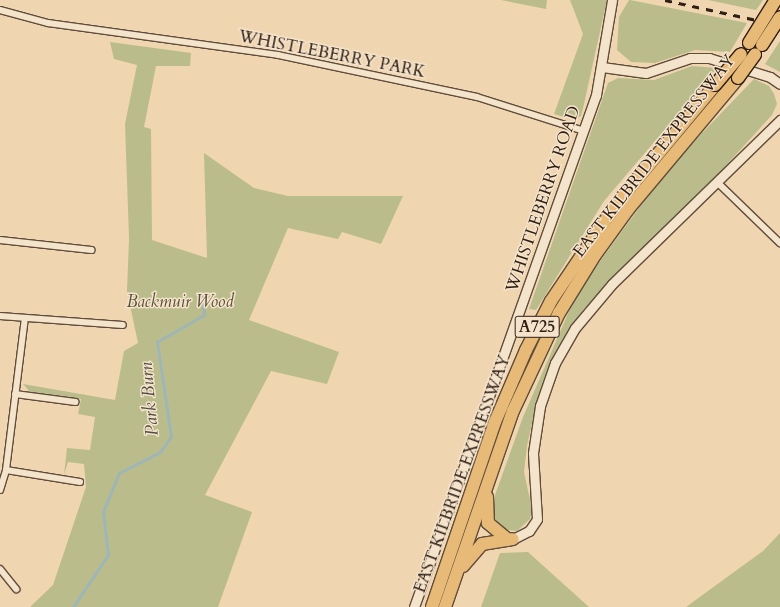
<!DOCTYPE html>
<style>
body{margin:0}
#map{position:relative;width:780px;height:607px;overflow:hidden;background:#f0d5b1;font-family:Cardo,serif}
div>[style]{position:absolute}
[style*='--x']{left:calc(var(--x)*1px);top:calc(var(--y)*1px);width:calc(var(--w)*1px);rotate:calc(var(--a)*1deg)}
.green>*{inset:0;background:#babd8b}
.stream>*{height:2.5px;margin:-1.25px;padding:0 1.25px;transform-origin:1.25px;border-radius:1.25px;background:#9eb6b5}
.roads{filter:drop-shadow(1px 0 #604c3b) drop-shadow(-1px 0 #604c3b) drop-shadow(0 1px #604c3b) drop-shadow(0 -1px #604c3b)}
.street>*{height:6px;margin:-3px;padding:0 3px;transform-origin:3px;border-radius:3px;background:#f5e4cc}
.secondary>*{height:9px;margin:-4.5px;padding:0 4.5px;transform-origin:4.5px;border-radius:4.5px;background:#f5e4cc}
.highway>*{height:12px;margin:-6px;padding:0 6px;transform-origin:6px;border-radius:6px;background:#e8ba78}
.rail>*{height:2.5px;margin-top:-1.25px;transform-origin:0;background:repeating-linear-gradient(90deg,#301f14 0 7px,transparent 0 14px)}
.bridges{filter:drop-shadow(1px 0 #301f14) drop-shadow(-1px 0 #301f14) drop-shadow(0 1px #301f14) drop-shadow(0 -1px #301f14)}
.highway-bridge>*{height:12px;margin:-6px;padding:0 6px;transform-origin:6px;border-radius:6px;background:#e8ba78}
span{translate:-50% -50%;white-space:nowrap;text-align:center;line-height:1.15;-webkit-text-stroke:3px #f5e4cc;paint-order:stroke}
.shield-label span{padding:1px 3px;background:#f5e4cc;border:1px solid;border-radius:3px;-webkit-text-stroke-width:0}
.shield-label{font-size:16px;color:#301f14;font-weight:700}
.street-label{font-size:17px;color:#301f14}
.park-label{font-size:17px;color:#594e38;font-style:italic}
.water-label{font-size:18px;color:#514c44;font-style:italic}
</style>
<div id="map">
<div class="green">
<div style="clip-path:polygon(501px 0,547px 0,546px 9px)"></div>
<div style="clip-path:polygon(570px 0,607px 0,584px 104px,581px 116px,574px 120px,554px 114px,583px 34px)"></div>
<div style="clip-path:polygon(629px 0,630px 0,747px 23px,730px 52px,695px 50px,655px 63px,631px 62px,617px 50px,619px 17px)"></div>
<div style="clip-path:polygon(708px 0,763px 0,756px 10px)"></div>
<div style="clip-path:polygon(780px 41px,780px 72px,765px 64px)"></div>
<div style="clip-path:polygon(110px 42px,191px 53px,190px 66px,156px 66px,144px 127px,151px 129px,152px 240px,207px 258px,204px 153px,254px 188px,288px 196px,403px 196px,381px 244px,342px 232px,338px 239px,288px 228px,249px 320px,339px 352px,327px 384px,271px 371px,205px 495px,252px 512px,218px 607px,30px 607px,53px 585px,86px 487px,84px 464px,68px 462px,64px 475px,67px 448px,90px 450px,95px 417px,78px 414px,81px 399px,30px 392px,23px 384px,115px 400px,124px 351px,138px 343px,127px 291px,129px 238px,125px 124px,137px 65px,114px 59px)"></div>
<div style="clip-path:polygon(692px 66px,717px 68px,604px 201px,536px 310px,529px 309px,608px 83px,618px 78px,654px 80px)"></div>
<div style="clip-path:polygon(754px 79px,769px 86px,774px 94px,777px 104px,772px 115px,710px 183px,583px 310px,556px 351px,537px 400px,527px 446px,524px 472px,532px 509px,530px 519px,517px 531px,500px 529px,490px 509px,523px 417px,570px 309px,587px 279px,647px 197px,682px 154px)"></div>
<div style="clip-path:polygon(780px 533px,780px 607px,686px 607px,763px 551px)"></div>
<div style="clip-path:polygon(528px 552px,589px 607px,481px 607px,500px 553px)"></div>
</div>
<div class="stream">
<div style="--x:73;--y:607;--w:63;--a:-56.1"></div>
<div style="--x:108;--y:555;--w:43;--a:-96.6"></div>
<div style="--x:103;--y:512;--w:42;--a:-67.7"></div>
<div style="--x:119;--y:473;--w:46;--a:-27.1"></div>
<div style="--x:160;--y:452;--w:19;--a:-54"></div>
<div style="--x:171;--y:437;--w:96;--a:-98.4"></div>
<div style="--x:157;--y:342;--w:54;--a:-29.9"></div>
<div style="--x:204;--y:315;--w:21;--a:-93"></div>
</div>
<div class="roads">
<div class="street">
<div style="--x:0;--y:10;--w:50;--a:15.2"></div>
<div style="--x:48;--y:23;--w:232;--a:7.9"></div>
<div style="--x:278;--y:55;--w:203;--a:11.9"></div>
<div style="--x:477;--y:97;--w:112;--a:17.6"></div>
<div style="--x:717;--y:182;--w:88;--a:44.1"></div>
<div style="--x:0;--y:240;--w:92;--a:6.3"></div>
<div style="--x:0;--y:316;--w:123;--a:4.2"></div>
<div style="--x:15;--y:394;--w:61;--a:7.6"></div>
<div style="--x:6;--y:470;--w:75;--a:9.2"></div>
<div style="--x:0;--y:490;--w:21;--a:-73"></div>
<div style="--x:6;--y:470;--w:153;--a:-82.9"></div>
<div style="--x:0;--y:569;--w:26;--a:51"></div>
</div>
<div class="secondary">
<div style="--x:602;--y:67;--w:44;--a:7.8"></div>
<div style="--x:646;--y:73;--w:46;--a:-18.8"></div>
<div style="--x:690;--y:58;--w:19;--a:0"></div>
<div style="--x:709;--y:58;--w:64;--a:17.3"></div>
<div style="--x:770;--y:77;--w:12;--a:35"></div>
<div style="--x:513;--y:539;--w:18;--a:-27"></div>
<div style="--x:529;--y:531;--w:14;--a:-56"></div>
<div style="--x:537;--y:519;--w:66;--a:-93.5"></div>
<div style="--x:533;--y:453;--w:48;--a:-81.5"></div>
<div style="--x:540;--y:406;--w:46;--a:-70.8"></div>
<div style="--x:555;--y:363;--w:40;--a:-60.3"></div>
<div style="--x:575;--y:328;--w:57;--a:-49.9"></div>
<div style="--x:612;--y:284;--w:235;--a:-44.3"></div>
<div style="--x:414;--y:607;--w:543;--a:-70.43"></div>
<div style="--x:596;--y:95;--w:96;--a:-80.4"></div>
</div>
<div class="highway">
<div style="--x:487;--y:497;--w:26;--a:88"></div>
<div style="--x:488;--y:523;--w:26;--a:40"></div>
<div style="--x:463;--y:566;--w:29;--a:-49"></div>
<div style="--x:482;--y:544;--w:31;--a:-9"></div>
<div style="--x:432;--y:607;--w:195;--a:-71.2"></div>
<div style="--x:495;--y:422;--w:78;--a:-66.7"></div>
<div style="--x:526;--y:350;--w:55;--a:-63"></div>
<div style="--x:551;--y:301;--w:115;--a:-56"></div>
<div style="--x:615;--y:206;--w:157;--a:-50.4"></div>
<div style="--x:445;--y:607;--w:207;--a:-70.9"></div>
<div style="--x:513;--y:411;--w:108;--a:-64.9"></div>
<div style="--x:559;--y:313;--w:68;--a:-58.2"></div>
<div style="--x:595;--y:255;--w:58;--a:-54.1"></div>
<div style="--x:629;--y:208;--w:170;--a:-50"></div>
</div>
</div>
<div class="rail">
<div style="--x:665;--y:0;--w:118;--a:12.3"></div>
</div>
<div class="bridges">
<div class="highway-bridge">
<div style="--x:749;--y:43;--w:49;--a:-58.2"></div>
<div style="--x:762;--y:45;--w:33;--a:-57"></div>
<div style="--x:738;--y:78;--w:29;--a:-54"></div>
<div style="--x:715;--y:85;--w:40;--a:-50"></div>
</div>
</div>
<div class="shield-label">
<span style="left:537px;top:327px">A725</span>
</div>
<div class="street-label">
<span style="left:332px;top:54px;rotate:11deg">WHISTLEBERRY PARK</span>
<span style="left:654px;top:156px;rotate:-52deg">EAST KILBRIDE EXPRESSWAY</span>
<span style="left:543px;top:199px;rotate:-71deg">WHISTLEBERRY ROAD</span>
<span style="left:462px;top:474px;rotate:-70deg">EAST KILBRIDE EXPRESSWAY</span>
</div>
<div class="park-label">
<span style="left:180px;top:302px">Backmuir Wood</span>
</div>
<div class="water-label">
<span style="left:150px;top:399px;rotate:-95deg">Park Burn</span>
</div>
</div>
